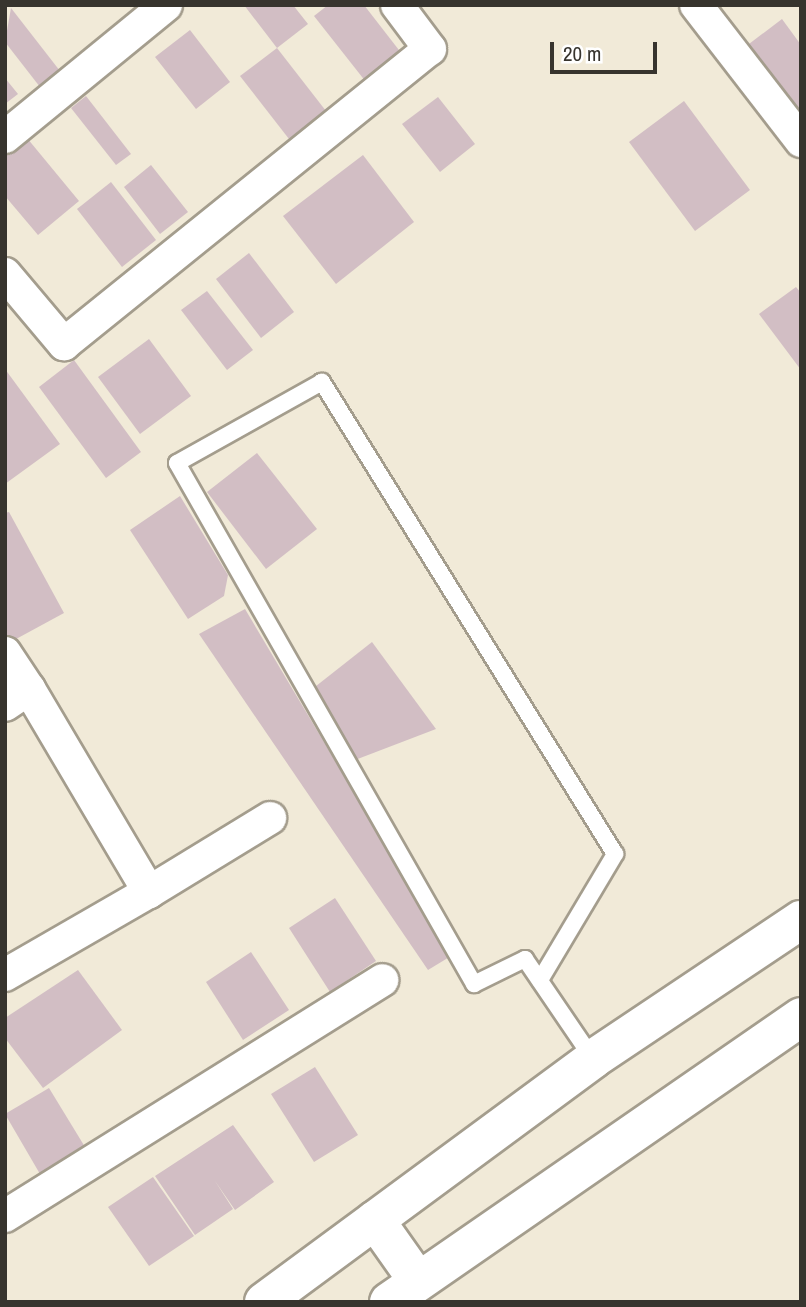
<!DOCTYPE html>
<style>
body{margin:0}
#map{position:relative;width:806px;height:1307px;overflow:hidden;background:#f1ead8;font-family:"Archivo Narrow",sans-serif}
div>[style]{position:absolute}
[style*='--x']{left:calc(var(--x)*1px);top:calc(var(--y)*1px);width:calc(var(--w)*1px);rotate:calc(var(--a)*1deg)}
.building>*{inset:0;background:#d2bec4}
.roads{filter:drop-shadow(2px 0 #a49d8d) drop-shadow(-2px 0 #a49d8d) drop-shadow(0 2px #a49d8d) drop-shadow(0 -2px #a49d8d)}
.lane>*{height:16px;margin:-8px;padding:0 8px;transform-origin:8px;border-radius:8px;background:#fff}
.street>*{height:32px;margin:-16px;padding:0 16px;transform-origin:16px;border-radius:16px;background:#fff}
.secondary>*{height:38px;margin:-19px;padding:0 19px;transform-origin:19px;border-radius:19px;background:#fff}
span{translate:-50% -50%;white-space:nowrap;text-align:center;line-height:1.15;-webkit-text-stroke:5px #fff;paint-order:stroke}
.frame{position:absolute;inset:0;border:7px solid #37342e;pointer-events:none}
.scale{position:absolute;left:550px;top:42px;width:107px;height:32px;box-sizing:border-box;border:4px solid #37342e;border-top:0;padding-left:9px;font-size:21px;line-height:24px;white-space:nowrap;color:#37342e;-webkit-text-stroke:5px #fff;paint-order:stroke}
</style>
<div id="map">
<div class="building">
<div style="clip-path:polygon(244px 5px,293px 5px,308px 24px,277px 48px)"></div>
<div style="clip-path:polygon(328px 5px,364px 5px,402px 54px,366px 82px,314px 16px)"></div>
<div style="clip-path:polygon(11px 8px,60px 71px,40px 87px,5px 42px)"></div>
<div style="clip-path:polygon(782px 19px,801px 45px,801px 122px,745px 47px)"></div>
<div style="clip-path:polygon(190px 30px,230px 82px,196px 109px,155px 57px)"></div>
<div style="clip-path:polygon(277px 48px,326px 111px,289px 139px,240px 76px)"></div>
<div style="clip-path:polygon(5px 78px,18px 94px,5px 104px)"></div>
<div style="clip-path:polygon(86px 96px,131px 154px,116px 165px,71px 108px)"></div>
<div style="clip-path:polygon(438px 97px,475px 144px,440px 172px,402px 124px)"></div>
<div style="clip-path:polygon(684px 101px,750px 190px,695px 231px,629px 142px)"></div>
<div style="clip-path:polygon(27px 138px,79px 201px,38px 235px,5px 196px,5px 156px)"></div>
<div style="clip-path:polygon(363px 155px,414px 222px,336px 284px,283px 216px)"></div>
<div style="clip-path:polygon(151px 165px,188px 212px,160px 234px,124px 187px)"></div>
<div style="clip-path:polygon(111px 182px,156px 240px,122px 267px,77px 209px)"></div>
<div style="clip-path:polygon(249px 253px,294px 312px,261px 338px,216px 279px)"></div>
<div style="clip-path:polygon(796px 287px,801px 293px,801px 370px,759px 314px)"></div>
<div style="clip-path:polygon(207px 291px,253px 350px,227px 370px,181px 310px)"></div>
<div style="clip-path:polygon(149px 339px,191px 396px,140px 434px,98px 377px)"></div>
<div style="clip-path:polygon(74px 360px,141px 452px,106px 478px,39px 387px)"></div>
<div style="clip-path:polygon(5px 369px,60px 444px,5px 484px)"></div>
<div style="clip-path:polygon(257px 453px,317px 529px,266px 569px,207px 492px)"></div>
<div style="clip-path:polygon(180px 496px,228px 575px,224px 596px,188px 619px,130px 530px)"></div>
<div style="clip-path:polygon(9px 512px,64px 613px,5px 645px,5px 513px)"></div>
<div style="clip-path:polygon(245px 609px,451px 956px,428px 970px,199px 634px)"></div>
<div style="clip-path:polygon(372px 642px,436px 729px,355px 760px,311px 690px)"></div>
<div style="clip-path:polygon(335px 898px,376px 961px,330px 992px,289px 928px)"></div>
<div style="clip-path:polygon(251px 952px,289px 1010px,243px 1040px,206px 982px)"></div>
<div style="clip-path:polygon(78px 970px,122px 1030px,43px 1088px,5px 1038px,5px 1018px)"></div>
<div style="clip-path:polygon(315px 1067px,358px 1135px,314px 1162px,271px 1094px)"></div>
<div style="clip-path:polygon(49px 1088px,85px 1147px,40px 1174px,5px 1114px)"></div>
<div style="clip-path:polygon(233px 1125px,274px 1182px,235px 1210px,215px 1181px,233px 1209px,195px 1235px,155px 1176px)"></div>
<div style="clip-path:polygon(153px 1177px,194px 1236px,149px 1266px,108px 1207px)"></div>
</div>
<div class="roads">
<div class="lane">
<div style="--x:540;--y:980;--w:147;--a:-59.2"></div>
<div style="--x:615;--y:854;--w:556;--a:-121.83"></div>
<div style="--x:322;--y:382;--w:166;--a:150.8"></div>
<div style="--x:177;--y:463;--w:600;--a:60.31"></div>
<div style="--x:474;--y:984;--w:57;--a:-26.1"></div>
<div style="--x:525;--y:959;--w:121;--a:55.8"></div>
</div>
<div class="street">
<div style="--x:696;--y:5;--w:172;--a:52.3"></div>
<div style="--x:5;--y:137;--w:208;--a:-39.3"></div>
<div style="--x:5;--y:274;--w:92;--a:49.9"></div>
<div style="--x:64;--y:344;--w:470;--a:-38.9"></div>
<div style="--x:430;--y:49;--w:55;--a:-126.9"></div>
<div style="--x:5;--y:653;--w:43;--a:56.3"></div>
<div style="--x:5;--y:705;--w:29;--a:-34"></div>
<div style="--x:29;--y:689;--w:236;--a:59.4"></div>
<div style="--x:149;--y:892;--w:142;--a:-31.4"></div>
<div style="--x:5;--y:975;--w:166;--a:-30"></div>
<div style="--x:5;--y:1216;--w:445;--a:-32"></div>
</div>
<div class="secondary">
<div style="--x:375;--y:1220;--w:75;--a:54.8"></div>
<div style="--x:264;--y:1302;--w:409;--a:-36.4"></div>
<div style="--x:593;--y:1059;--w:250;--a:-33.8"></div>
<div style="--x:389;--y:1302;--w:501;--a:-34.67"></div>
</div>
</div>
<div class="frame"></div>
<div class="scale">20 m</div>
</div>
